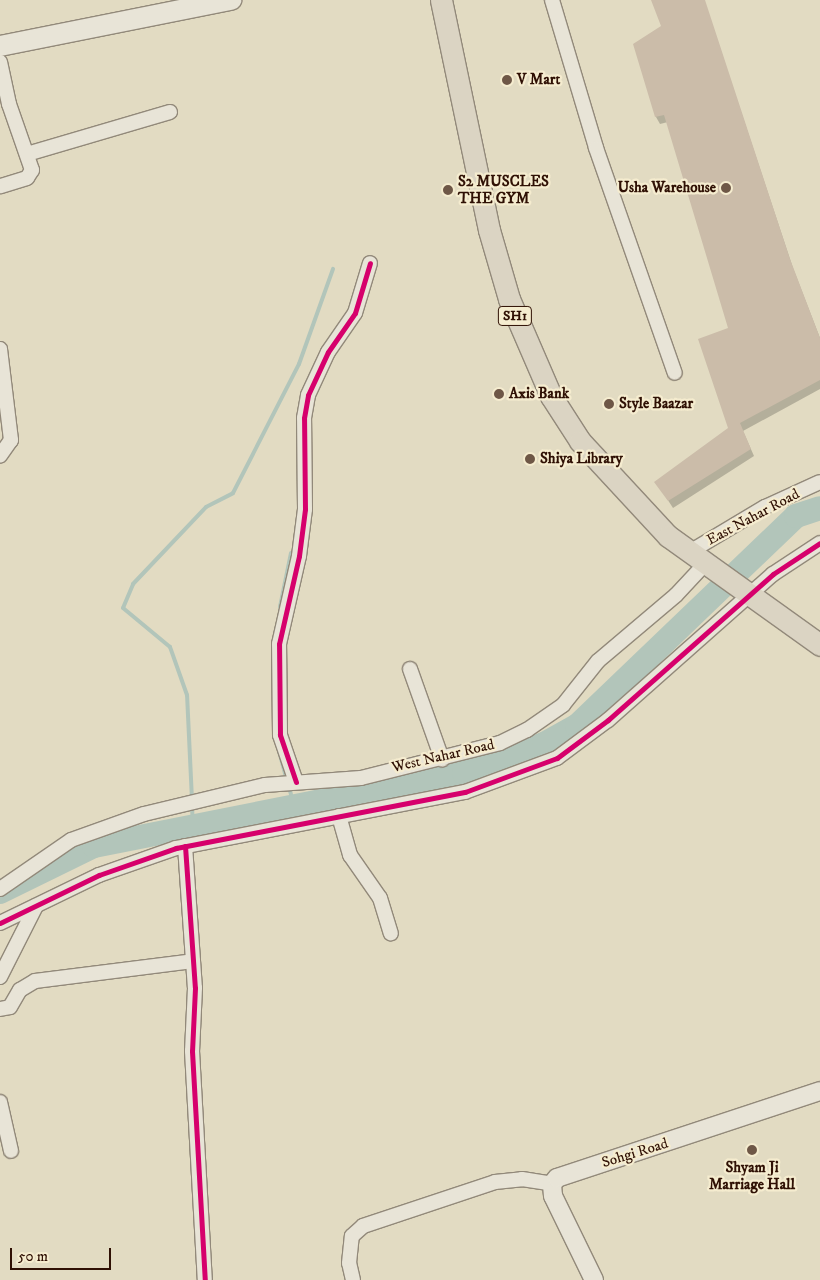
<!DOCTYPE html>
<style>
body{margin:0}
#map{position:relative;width:820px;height:1280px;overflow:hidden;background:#e2dbc2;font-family:"IM FELL DW Pica",serif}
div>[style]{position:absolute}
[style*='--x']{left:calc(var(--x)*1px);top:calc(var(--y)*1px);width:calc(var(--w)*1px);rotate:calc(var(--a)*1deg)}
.shadow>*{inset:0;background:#0003}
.stream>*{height:4px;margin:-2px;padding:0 2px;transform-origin:2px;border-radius:2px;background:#b2c5ba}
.river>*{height:24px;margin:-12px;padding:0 12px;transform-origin:12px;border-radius:12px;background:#b2c5ba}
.building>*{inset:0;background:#cbbca9}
.roads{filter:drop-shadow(1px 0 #92897a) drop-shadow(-1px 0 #92897a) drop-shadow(0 1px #92897a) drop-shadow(0 -1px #92897a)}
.minor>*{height:14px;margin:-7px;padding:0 7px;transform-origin:7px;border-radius:7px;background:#e8e4d7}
.tertiary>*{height:18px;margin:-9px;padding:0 9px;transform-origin:9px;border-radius:9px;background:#e8e4d7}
.secondary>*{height:20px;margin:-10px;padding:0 10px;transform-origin:10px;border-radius:10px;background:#e8e4d7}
.primary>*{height:21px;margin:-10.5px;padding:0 10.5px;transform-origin:10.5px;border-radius:10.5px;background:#dbd4c3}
.cycleway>*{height:5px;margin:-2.5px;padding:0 2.5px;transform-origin:2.5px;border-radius:2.5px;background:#d6006c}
.dots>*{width:14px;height:14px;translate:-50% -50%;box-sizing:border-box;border:2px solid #f5eccf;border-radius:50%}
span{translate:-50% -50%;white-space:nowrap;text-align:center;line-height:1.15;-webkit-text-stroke:4.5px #f5eccf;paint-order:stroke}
.shield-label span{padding:1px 4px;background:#f5eccf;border:1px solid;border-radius:4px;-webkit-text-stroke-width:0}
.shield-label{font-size:14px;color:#2f1004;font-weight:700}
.poi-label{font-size:15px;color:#2f1004;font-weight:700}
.left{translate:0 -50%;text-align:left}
.right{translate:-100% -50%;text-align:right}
.street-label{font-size:15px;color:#2f1004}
.scale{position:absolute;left:10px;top:1248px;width:101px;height:22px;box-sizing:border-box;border:2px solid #2f1004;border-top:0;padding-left:6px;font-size:15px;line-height:18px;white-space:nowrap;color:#2f1004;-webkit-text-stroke:4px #f5eccf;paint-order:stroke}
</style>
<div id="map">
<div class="shadow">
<div style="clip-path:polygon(653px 0,704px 0,793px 268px,820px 338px,820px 389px,743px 431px,754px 456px,673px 508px,660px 488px,730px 428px,730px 328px,668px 122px,660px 124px,656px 117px,662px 27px)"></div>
</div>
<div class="stream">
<div style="--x:280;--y:607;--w:55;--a:-78.5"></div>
<div style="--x:279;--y:751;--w:30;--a:75"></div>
<div style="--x:289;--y:787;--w:23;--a:75"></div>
<div style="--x:192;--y:800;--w:105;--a:-92.7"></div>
<div style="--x:187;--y:695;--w:51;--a:-109.5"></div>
<div style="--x:170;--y:647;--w:61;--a:-140.3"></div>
<div style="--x:123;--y:608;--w:26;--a:-67"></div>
<div style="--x:133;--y:584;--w:106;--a:-46.5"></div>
<div style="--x:206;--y:507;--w:30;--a:-27"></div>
<div style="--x:233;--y:493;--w:145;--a:-62.9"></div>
<div style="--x:299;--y:364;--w:101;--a:-70.3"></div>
<div style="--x:192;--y:807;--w:21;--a:87"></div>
</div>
<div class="river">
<div style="--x:0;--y:892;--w:105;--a:-26.1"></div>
<div style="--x:94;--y:846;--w:377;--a:-11.2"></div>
<div style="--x:464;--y:773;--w:85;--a:-19.9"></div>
<div style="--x:544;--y:744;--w:38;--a:-29"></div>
<div style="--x:577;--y:726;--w:303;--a:-43.8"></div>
<div style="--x:796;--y:516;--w:25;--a:-18"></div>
</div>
<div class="building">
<div style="clip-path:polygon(651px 0,705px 0,790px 259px,820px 338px,820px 380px,740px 423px,751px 449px,668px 501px,654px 482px,728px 428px,698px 339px,728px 328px,664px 115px,655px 117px,633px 44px,661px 26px)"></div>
</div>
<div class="roads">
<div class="minor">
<div style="--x:552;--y:0;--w:154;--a:73.4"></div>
<div style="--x:596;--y:148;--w:238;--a:70.7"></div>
<div style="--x:0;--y:62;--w:43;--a:77.9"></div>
<div style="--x:9;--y:104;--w:70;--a:70.8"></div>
<div style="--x:32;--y:170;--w:9;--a:122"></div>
<div style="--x:27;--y:178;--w:28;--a:163"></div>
<div style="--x:27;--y:154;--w:149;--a:-16.4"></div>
<div style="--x:0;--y:349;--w:92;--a:83.1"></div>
<div style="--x:11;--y:440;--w:19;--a:125"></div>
<div style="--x:688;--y:553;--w:90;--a:-30.9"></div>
<div style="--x:765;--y:507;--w:60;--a:-24.4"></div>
<div style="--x:410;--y:669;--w:96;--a:70.4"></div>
<div style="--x:296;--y:782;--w:50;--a:-108.8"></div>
<div style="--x:280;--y:735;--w:91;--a:-90.6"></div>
<div style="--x:279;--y:644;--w:90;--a:-77.2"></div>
<div style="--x:299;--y:556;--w:47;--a:-82.7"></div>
<div style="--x:305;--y:509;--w:91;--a:-90.6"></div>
<div style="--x:304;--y:418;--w:23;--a:-80"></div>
<div style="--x:308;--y:395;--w:47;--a:-65.1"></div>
<div style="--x:328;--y:352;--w:47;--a:-55.3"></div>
<div style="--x:355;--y:313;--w:52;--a:-73.3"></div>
<div style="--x:339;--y:816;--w:41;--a:74.2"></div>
<div style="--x:350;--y:855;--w:52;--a:55.1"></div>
<div style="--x:380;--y:898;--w:37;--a:73"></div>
<div style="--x:185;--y:846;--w:142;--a:86"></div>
<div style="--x:195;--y:988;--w:63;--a:92.7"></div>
<div style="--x:192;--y:1051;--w:229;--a:86.8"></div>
<div style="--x:0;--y:889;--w:86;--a:-34.6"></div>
<div style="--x:71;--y:840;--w:77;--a:-19.6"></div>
<div style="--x:144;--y:814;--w:124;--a:-13.5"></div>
<div style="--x:265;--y:785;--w:96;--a:-4.2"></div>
<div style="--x:361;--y:778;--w:143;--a:-14.1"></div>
<div style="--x:500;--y:743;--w:30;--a:-26"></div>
<div style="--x:527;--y:730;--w:44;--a:-34.8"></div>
<div style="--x:563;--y:705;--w:56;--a:-51.5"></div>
<div style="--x:598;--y:661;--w:102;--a:-40.2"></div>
<div style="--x:676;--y:595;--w:42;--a:-46.9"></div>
<div style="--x:0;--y:923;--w:110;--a:-25.9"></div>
<div style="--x:99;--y:875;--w:82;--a:-19.3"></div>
<div style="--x:176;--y:848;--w:294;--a:-11"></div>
<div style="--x:465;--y:792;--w:98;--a:-20.3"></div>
<div style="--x:557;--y:758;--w:64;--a:-36.7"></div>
<div style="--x:608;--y:720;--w:220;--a:-41.5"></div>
<div style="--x:773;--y:574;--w:56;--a:-33.4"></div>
<div style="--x:0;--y:977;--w:80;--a:-63.1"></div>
<div style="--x:0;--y:1009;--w:10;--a:-11"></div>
<div style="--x:10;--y:1007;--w:20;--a:-60"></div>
<div style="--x:20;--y:990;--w:17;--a:-31"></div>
<div style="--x:35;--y:981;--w:159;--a:-7.2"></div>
<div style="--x:0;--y:1102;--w:50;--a:77.3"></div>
<div style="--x:353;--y:1280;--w:17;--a:-103"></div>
<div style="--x:349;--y:1263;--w:27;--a:-84"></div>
<div style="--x:352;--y:1236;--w:15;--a:-42"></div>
<div style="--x:363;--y:1226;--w:139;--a:-18.4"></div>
<div style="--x:495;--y:1182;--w:27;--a:-6"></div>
<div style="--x:522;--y:1179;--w:30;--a:9"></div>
</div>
<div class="tertiary">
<div style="--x:594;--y:1280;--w:93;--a:-116"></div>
<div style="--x:553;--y:1196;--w:12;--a:-95"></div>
<div style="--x:552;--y:1184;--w:8;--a:-50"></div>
<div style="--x:557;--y:1178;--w:277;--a:-18.3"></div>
</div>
<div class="secondary">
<div style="--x:0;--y:46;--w:236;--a:-11.3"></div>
</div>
<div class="primary">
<div style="--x:441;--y:0;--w:235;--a:78.2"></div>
<div style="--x:489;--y:230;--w:72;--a:73.8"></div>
<div style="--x:509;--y:299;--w:106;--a:66.6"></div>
<div style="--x:551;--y:396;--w:54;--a:57.2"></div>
<div style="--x:580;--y:441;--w:129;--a:47.2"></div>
<div style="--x:668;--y:536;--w:187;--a:35.6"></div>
</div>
</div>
<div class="cycleway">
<div style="--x:296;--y:782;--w:50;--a:-108.8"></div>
<div style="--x:280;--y:735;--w:91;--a:-90.6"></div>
<div style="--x:279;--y:644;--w:90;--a:-77.2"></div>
<div style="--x:299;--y:556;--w:47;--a:-82.7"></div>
<div style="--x:305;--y:509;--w:91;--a:-90.6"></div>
<div style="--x:304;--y:418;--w:23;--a:-80"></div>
<div style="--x:308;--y:395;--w:47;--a:-65.1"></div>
<div style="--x:328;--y:352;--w:47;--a:-55.3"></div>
<div style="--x:355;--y:313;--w:52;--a:-73.3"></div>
<div style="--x:185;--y:846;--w:142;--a:86"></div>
<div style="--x:195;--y:988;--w:63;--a:92.7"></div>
<div style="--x:192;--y:1051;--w:229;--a:86.8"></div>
<div style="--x:0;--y:923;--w:110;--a:-25.9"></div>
<div style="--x:99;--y:875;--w:82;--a:-19.3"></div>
<div style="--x:176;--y:848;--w:294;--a:-11"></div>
<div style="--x:465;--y:792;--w:98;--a:-20.3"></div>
<div style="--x:557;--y:758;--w:64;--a:-36.7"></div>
<div style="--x:608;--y:720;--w:220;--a:-41.5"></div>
<div style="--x:773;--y:574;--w:56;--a:-33.4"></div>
</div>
<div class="dots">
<div style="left:507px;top:80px;background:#6e5746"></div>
<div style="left:726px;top:188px;background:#6e5746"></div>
<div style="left:448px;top:190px;background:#6e5746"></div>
<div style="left:499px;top:394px;background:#6e5746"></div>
<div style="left:609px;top:404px;background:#6e5746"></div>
<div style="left:530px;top:459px;background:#6e5746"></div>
<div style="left:752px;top:1150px;background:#6e5746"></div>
</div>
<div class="shield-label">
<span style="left:515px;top:316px">SH1</span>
</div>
<div class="poi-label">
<span class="left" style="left:517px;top:80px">V Mart</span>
<span class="left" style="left:458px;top:190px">S2 MUSCLES<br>THE GYM</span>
<span class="right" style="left:716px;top:188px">Usha Warehouse</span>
<span class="left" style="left:509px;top:394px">Axis Bank</span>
<span class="left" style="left:619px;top:404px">Style Baazar</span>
<span class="left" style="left:540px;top:459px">Shiya Library</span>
<span style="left:752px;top:1176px">Shyam Ji<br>Marriage Hall</span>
</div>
<div class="street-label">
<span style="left:753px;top:517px;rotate:-28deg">East Nahar Road</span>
<span style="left:443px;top:756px;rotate:-13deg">West Nahar Road</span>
<span style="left:635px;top:1153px;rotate:-17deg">Sohgi Road</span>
</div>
<div class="scale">50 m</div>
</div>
